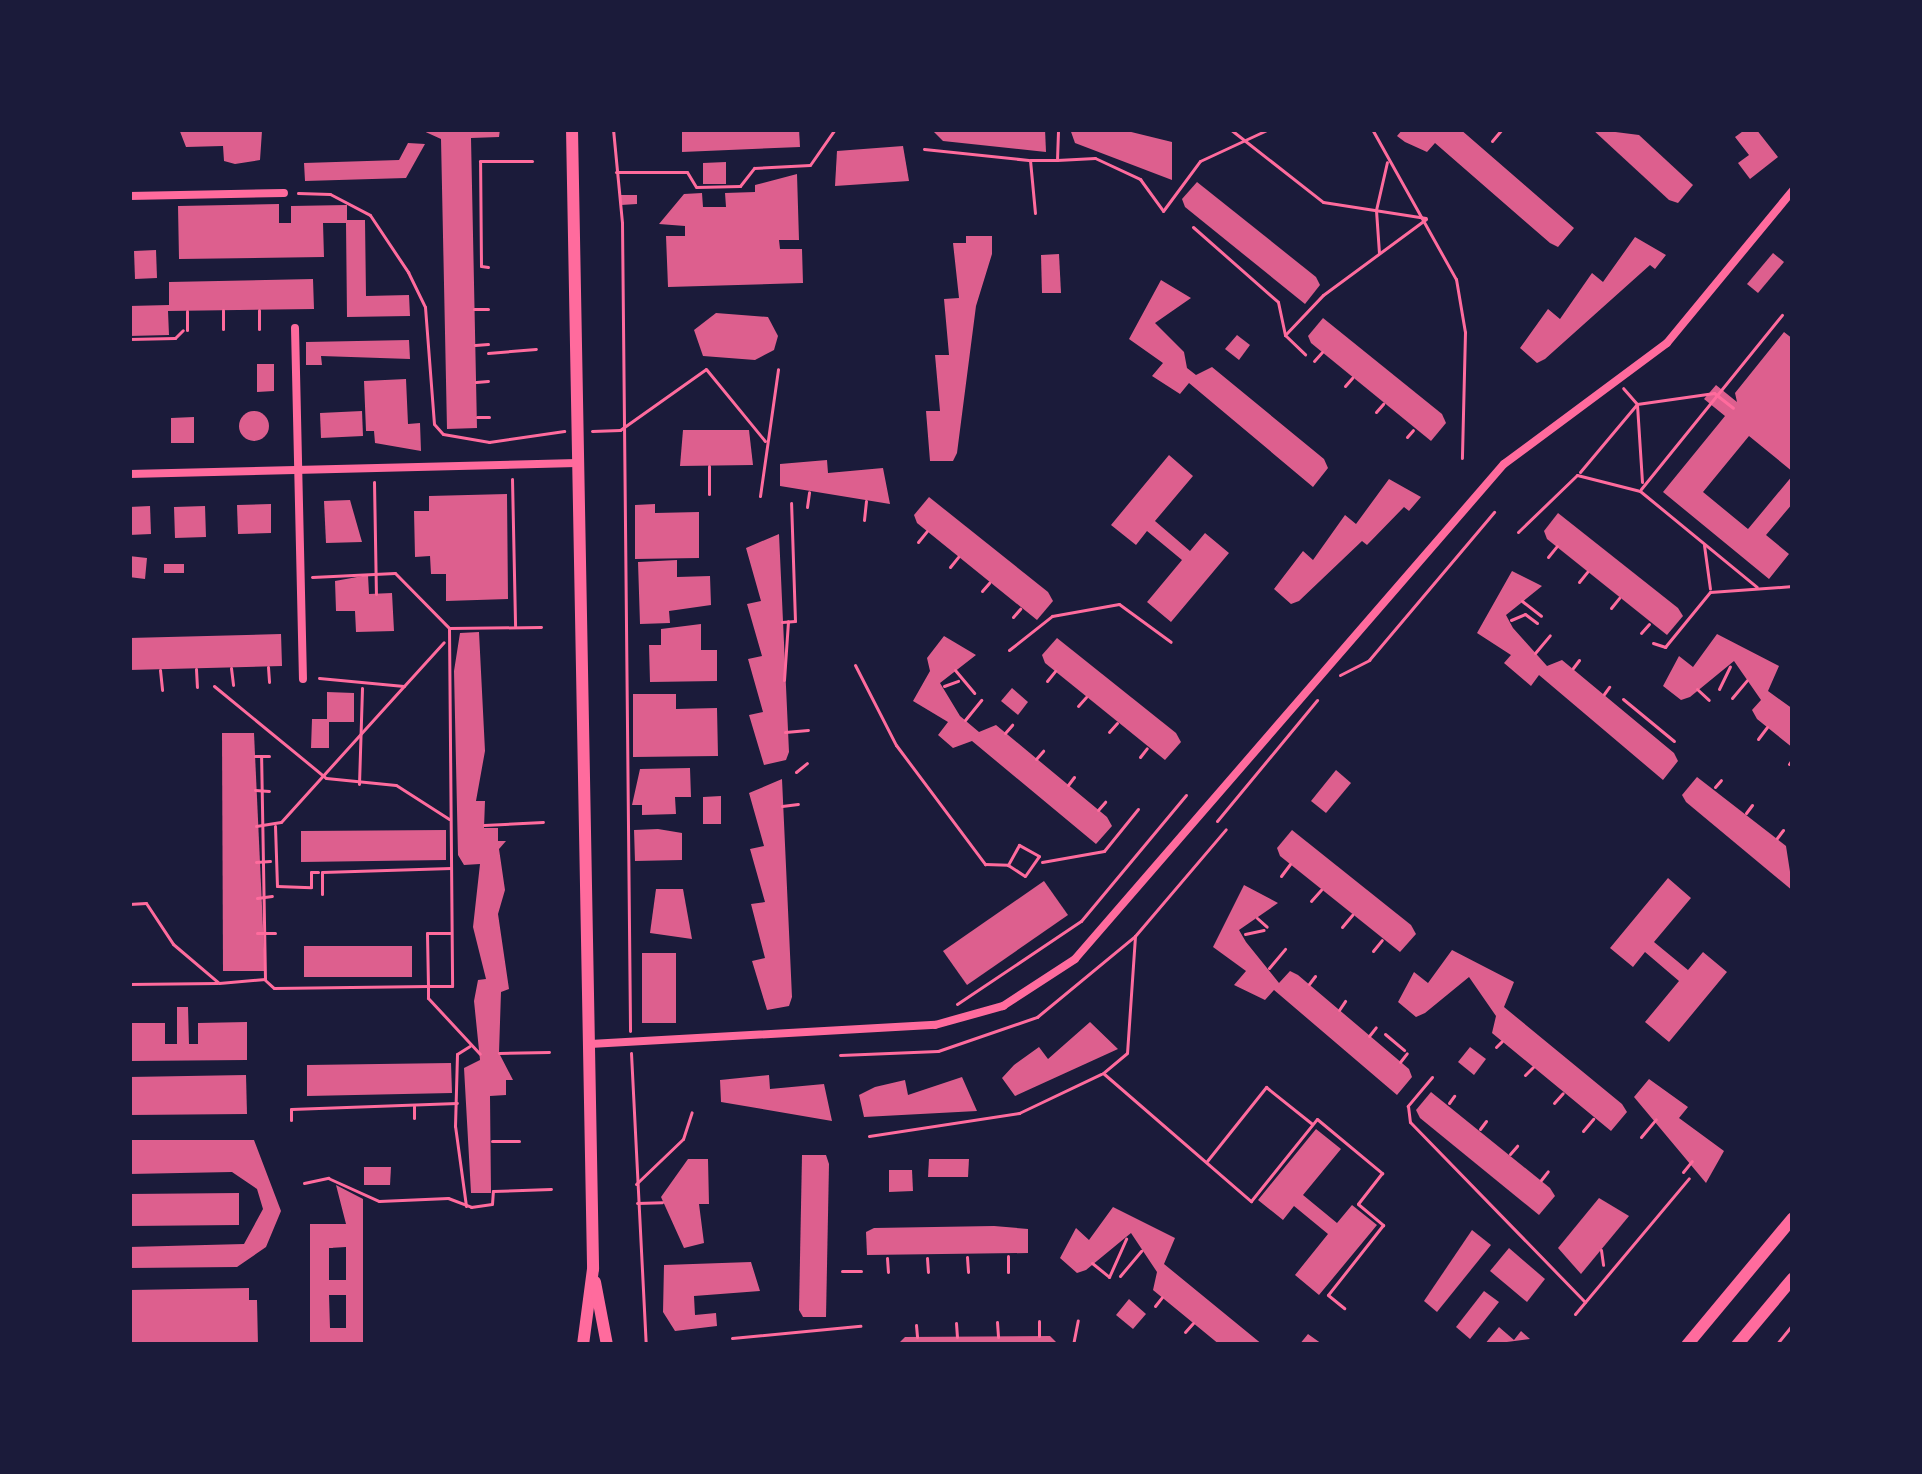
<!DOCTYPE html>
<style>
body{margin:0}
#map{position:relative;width:1922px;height:1474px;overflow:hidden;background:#1b1b3a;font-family:"Golos Text",sans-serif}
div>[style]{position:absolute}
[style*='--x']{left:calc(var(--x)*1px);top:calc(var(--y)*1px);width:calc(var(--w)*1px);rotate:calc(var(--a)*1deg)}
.building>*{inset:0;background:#dd5f8e}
.round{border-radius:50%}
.path>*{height:3px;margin:-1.5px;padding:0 1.5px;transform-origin:1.5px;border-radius:1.5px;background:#ff6b9d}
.minor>*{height:8px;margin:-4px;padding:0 4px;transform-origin:4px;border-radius:4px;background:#ff6b9d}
.secondary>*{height:12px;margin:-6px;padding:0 6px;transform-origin:6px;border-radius:6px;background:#ff6b9d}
.primary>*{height:12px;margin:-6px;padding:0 6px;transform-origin:6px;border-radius:6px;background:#ff6b9d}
span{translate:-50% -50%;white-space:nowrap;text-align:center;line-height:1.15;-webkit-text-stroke:9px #1b1b3a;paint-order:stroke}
.frame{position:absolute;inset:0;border:132px solid #1b1b3a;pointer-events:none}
</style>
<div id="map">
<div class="building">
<div style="clip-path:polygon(179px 129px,262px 131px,260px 160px,235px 164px,224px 161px,223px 146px,186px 147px)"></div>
<div style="clip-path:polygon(419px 129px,500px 129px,499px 137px,471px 138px,477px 428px,447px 429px,441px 139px)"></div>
<div style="clip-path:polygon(682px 129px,799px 129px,800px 147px,682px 152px)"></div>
<div style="clip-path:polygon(931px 129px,1045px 129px,1046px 152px,943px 141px)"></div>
<div style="clip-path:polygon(1070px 129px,1119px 129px,1172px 142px,1172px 180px,1075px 143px)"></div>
<div style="clip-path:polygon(1403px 129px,1460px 129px,1574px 228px,1558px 247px,1550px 243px,1435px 143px,1427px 152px,1405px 142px,1397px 136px)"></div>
<div style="clip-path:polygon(1592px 129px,1639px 135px,1693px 185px,1678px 203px,1669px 200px)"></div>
<div style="clip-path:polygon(1746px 129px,1756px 129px,1778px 157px,1750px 179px,1738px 163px,1749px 155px,1735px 137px)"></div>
<div style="clip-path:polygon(408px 143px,425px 144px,406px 178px,305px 181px,304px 163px,399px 160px)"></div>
<div style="clip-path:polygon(903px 146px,909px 181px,835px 186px,837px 151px)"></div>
<div style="clip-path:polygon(726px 162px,726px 184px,703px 184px,703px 163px)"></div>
<div style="clip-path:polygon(797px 174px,799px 240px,779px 240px,780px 249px,802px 249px,803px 283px,668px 287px,666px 236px,685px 236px,685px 226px,659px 224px,684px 194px,702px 193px,703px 207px,726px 207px,725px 193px,755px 192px,755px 185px)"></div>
<div style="clip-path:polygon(1197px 182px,1316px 277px,1320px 285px,1305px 304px,1185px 207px,1182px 199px)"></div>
<div style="clip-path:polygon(621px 195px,637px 195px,637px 204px,621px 205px)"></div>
<div style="clip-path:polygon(279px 204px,279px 223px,291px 223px,291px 206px,347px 205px,347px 220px,365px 220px,366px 296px,409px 295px,410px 316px,347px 317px,346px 223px,323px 223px,324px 257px,179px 259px,178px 206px)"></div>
<div style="clip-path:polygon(966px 236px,992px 236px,992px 254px,976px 306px,957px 453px,953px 461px,930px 461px,926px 411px,940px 411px,935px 355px,949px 355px,944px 299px,959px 298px,953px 243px,966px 243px)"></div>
<div style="clip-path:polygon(1635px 237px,1666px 255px,1655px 269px,1650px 265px,1545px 359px,1537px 363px,1520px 348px,1548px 309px,1560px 319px,1592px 273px,1603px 282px)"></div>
<div style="clip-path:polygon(156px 250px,157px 278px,135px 279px,134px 251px)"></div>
<div style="clip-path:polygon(1773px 253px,1784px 262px,1758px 293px,1747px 284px)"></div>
<div style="clip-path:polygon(1059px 254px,1061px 293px,1042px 293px,1041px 255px)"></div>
<div style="clip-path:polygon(313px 279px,314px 309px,168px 311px,169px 335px,129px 336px,129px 306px,169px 305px,169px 282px)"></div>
<div style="clip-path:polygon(1161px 280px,1191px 298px,1155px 323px,1184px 352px,1187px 368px,1196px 375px,1212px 367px,1324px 459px,1328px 468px,1313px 487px,1189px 383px,1180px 394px,1152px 376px,1163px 363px,1129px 339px)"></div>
<div style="clip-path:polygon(716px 313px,768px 317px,778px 336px,774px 350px,755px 360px,703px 356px,694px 330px)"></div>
<div style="clip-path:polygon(1323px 318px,1442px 414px,1446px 423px,1431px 441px,1311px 343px,1308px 336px)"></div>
<div style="clip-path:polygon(1784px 332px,1793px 339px,1793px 472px,1749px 436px,1703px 492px,1748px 529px,1793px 475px,1793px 503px,1766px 535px,1789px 554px,1769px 579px,1663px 492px,1725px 416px,1704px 399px,1716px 385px,1737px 402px,1735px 393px)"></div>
<div style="clip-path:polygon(1237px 335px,1250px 345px,1239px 360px,1225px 349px)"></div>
<div style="clip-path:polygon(409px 340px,410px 359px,321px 356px,322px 365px,306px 365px,306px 342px)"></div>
<div style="clip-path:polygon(257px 364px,274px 364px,274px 391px,257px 392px)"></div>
<div style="clip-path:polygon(406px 379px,408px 424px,420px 423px,421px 451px,375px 443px,374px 431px,366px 431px,364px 381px)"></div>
<div class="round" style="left:239px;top:411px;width:30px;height:30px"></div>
<div style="clip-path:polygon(362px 411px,363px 436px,321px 438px,320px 413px)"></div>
<div style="clip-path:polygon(194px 417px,194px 443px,171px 443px,171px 418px)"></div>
<div style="clip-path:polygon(683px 430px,749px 430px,753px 465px,680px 466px)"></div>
<div style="clip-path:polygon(1169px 455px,1193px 476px,1155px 521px,1190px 551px,1205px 533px,1229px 553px,1171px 622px,1147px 602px,1182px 560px,1147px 531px,1136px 545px,1111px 525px)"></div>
<div style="clip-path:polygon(827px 460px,828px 473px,883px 468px,890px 504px,780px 486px,780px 464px)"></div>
<div style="clip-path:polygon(1389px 479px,1421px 497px,1409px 511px,1404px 507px,1367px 545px,1362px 541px,1299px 601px,1291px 604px,1274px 589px,1303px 551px,1313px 560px,1345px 515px,1356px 524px)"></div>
<div style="clip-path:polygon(507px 494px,508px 599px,446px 601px,446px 574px,431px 574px,430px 556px,415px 557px,414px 511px,429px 511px,429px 496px)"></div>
<div style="clip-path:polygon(929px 497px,1048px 592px,1053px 601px,1037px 620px,917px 523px,914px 515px)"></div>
<div style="clip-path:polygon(350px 500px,362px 542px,326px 543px,324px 501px)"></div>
<div style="clip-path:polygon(271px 504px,271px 533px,238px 534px,237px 505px)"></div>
<div style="clip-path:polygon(655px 504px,655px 513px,699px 512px,699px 558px,635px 559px,635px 505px)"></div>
<div style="clip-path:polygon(150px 506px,151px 534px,129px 535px,129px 507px)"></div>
<div style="clip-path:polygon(205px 506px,206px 537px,175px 538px,174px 507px)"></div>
<div style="clip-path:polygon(1558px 513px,1678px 608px,1683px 616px,1667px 635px,1547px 539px,1544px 531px)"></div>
<div style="clip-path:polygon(779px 534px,789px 752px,786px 760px,764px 765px,749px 715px,763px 712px,748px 659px,762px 656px,747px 604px,761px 601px,746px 548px)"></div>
<div style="clip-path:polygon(129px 556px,147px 558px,145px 579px,129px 577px)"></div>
<div style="clip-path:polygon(677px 560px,677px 577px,710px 576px,711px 605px,669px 611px,670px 623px,640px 624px,638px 562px)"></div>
<div style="clip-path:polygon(164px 564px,184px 564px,184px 573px,164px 573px)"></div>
<div style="clip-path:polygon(1512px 571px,1542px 586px,1506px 615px,1513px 628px,1547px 666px,1562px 660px,1674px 753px,1678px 761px,1663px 780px,1539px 675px,1531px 686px,1504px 663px,1511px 655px,1477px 633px)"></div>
<div style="clip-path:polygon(368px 575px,369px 594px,392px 593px,394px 631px,356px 632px,355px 611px,336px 611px,335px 581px)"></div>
<div style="clip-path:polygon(701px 624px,701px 650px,717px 650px,717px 681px,650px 682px,649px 645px,661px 645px,661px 629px)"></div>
<div style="clip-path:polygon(479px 632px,485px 751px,476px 801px,485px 801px,484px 828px,498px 828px,498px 841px,506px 841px,499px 849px,505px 890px,498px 914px,509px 989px,501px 992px,499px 1053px,513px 1080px,506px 1080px,506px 1095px,490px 1096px,491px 1193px,471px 1193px,464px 1068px,480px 1060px,474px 1001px,478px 980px,486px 979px,473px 927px,480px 864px,464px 865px,458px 855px,454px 671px,460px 633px)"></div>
<div style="clip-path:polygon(281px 634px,282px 666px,129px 670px,129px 638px)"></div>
<div style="clip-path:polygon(1717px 634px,1779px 666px,1768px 691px,1793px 709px,1793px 748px,1757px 719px,1752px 710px,1761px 700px,1734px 661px,1690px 697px,1681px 700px,1663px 686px,1679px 656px,1693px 667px)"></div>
<div style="clip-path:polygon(944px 636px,976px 655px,940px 683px,960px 716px,979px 732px,996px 725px,1107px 817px,1112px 826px,1096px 844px,972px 741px,953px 748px,938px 735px,948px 722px,913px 701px,930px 671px,927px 658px)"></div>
<div style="clip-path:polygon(1057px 638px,1176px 733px,1181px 742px,1165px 760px,1045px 663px,1042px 655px)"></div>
<div style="clip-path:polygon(1012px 688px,1028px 702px,1018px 715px,1001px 701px)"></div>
<div style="clip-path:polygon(327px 692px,354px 693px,354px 722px,329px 722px,329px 748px,311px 748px,312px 719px,327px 719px)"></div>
<div style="clip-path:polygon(633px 694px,676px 694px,676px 709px,717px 708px,718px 756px,633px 757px)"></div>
<div style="clip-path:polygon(222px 733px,254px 733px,265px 971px,223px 971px)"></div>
<div style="clip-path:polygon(690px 768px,691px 797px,675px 797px,676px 814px,642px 815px,642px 805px,632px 805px,640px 769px)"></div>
<div style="clip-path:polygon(1336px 770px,1351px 783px,1326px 813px,1311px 801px)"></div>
<div style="clip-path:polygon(1697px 777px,1786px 846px,1793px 891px,1686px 802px,1682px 795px)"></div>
<div style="clip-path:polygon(782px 779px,792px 997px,789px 1006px,767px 1010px,752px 961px,765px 958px,751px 904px,765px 902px,750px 849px,764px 846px,749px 793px)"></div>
<div style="clip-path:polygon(721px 796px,721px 824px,703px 824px,703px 797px)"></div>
<div style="clip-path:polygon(658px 829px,682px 833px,682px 860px,635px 861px,634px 830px)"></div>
<div style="clip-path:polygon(446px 830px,446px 860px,301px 862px,301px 831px)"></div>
<div style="clip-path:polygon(1292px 830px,1411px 925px,1416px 934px,1400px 952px,1280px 856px,1277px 848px)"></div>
<div style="clip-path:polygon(1668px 878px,1691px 898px,1654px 942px,1688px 970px,1703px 952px,1727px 972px,1669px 1042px,1645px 1022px,1679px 981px,1645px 952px,1633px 967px,1610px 948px)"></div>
<div style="clip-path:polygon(1044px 881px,1068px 915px,967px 985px,943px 951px)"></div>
<div style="clip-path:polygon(1244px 885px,1278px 903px,1239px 930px,1246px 942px,1279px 983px,1290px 971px,1298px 975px,1409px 1069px,1412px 1077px,1397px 1095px,1274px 990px,1265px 1000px,1234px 985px,1246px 971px,1213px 947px)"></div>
<div style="clip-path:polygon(656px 889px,683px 889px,692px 939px,650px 933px)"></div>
<div style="clip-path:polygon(304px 946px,412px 946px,412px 977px,304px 977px)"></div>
<div style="clip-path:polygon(1452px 950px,1514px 982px,1504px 1007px,1622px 1104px,1627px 1112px,1611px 1131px,1492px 1033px,1496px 1016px,1469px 977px,1425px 1013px,1416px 1017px,1398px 1002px,1414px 972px,1428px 983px)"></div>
<div style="clip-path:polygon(642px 953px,676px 953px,676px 1023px,642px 1023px)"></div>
<div style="clip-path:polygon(177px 1007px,188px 1007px,189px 1044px,198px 1044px,198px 1023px,247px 1022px,247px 1060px,129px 1061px,129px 1023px,165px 1023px,165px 1044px,177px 1044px)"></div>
<div style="clip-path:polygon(1090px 1022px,1118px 1049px,1015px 1096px,1002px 1078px,1014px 1065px,1039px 1047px,1048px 1059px)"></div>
<div style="clip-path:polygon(1470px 1047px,1486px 1059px,1474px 1075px,1458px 1062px)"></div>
<div style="clip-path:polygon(451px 1063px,452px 1093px,307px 1096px,307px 1065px)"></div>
<div style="clip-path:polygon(246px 1075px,247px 1114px,129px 1115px,129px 1077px)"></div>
<div style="clip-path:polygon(769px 1075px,770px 1089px,824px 1084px,832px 1121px,721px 1102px,720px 1080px)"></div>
<div style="clip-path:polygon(962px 1077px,977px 1111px,864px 1117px,859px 1095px,875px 1087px,905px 1080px,908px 1095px)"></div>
<div style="clip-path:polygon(1649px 1079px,1688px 1107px,1679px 1118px,1724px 1151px,1706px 1183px,1634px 1097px)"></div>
<div style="clip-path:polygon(1431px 1092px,1550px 1188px,1555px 1196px,1539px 1215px,1420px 1118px,1416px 1110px)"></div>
<div style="clip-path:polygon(1316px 1129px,1341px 1149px,1303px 1195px,1337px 1223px,1352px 1205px,1377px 1225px,1319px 1295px,1295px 1275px,1328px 1234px,1294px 1206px,1283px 1220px,1258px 1200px)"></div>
<div style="clip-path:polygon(129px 1140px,254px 1140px,281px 1211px,266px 1247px,237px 1267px,129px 1268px,129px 1247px,244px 1244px,263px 1209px,257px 1189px,232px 1172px,129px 1174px)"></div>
<div style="clip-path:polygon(802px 1155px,826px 1155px,829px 1164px,826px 1317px,803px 1317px,799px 1310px)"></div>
<div style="clip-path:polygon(688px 1159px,708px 1159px,709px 1204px,699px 1204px,704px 1243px,684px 1248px,661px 1197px)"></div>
<div style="clip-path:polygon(929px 1159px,969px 1159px,968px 1177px,928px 1177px)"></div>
<div style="clip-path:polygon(364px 1167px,391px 1167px,390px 1185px,364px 1185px)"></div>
<div style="clip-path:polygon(889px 1170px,912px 1170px,913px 1191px,889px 1192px)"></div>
<div style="clip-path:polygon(evenodd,336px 1185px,363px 1199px,363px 1345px,310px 1345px,310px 1224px,346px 1224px,336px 1185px,346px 1247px,346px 1280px,329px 1280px,329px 1248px,346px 1247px,336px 1185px,329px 1295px,346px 1295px,346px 1328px,330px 1328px,329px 1295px)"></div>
<div style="clip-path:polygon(239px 1193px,239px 1225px,129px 1226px,129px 1194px)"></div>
<div style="clip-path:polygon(1599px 1198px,1629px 1216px,1581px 1274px,1558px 1248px)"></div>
<div style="clip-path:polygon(1113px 1207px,1175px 1238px,1164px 1264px,1263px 1345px,1220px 1345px,1153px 1290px,1157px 1272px,1131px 1233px,1086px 1270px,1077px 1273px,1060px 1258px,1076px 1228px,1089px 1240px)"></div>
<div style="clip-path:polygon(994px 1226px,1028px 1229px,1028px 1253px,867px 1255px,866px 1232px,874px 1228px)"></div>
<div style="clip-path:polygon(1472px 1230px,1491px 1245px,1437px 1312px,1424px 1301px)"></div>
<div style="clip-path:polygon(1509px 1248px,1545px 1279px,1527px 1302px,1490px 1271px)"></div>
<div style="clip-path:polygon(751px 1262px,760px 1291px,694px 1296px,695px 1315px,716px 1313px,717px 1326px,675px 1331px,663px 1312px,664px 1265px)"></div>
<div style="clip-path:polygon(249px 1288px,249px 1300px,257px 1300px,258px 1345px,129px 1345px,129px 1290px)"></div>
<div style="clip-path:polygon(1484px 1291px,1499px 1302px,1470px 1339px,1456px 1327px)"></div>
<div style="clip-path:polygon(1129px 1299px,1146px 1314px,1133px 1329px,1116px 1315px)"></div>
<div style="clip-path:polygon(1499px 1327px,1514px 1340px,1521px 1331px,1530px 1339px,1484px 1345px)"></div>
<div style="clip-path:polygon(1308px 1334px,1322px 1344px,1332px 1345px,1299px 1345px)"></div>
<div style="clip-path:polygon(1050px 1336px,1059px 1345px,897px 1345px,905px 1337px)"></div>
</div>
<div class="path">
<div style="--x:613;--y:129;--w:94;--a:84.5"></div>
<div style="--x:622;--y:223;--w:808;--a:89.43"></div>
<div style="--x:1230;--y:129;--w:118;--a:38.1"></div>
<div style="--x:1323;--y:202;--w:104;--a:8.8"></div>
<div style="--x:1372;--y:129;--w:172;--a:60.8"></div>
<div style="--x:1456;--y:279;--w:54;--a:80.4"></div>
<div style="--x:1465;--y:332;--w:126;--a:91.4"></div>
<div style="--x:1492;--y:141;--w:16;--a:-50"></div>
<div style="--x:924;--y:149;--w:105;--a:6"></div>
<div style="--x:1057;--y:160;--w:38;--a:-3"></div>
<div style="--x:1095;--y:158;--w:50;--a:25"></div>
<div style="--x:1140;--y:179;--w:39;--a:54"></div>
<div style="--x:1163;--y:211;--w:62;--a:-53.5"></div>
<div style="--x:1200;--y:161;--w:76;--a:-24.9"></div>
<div style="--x:616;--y:172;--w:71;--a:0"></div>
<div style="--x:687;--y:172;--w:17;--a:59"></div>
<div style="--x:696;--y:187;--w:44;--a:-1.3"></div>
<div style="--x:740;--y:186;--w:23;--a:-52"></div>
<div style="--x:754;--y:168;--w:56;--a:-3.1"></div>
<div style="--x:810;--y:165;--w:44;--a:-55.2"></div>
<div style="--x:298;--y:193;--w:32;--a:2"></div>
<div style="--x:330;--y:194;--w:45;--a:27.7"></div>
<div style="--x:370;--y:215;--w:69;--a:56.3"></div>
<div style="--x:408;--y:272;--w:39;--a:64"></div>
<div style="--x:425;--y:307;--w:117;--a:85.6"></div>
<div style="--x:434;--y:424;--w:13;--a:48"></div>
<div style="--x:443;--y:434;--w:47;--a:9.9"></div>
<div style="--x:489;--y:442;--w:76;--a:-8.3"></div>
<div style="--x:1035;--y:213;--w:53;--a:-95.4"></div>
<div style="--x:1030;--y:160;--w:27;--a:0"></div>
<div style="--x:1057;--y:160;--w:31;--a:-88"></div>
<div style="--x:1193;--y:227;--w:113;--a:41.4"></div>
<div style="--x:1278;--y:302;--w:34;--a:78"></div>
<div style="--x:1285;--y:335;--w:28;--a:44"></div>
<div style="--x:1379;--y:253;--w:43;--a:-94"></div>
<div style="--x:1376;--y:210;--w:49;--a:-77.1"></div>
<div style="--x:488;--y:267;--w:7;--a:-172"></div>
<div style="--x:481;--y:266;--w:105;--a:-90.5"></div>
<div style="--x:480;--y:161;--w:52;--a:0"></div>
<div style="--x:474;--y:309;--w:14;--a:0"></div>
<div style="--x:259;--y:310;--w:19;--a:90"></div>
<div style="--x:187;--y:311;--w:19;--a:90"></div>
<div style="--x:223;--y:329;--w:19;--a:-90"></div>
<div style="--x:1285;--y:335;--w:55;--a:-46.5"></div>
<div style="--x:1323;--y:295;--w:128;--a:-36.4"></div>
<div style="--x:129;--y:339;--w:46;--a:-1.2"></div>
<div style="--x:175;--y:338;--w:11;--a:-45"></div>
<div style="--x:475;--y:345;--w:13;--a:-4"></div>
<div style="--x:488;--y:353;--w:48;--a:-4.8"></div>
<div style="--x:1314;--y:361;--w:12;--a:-48"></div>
<div style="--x:476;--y:382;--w:12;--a:-5"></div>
<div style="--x:1345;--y:386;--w:11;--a:-49"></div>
<div style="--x:1376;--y:412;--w:11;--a:-49"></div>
<div style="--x:477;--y:417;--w:12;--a:0"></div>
<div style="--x:592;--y:431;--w:28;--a:-2"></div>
<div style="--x:620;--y:430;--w:105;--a:-35.3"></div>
<div style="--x:706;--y:369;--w:93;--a:50.7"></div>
<div style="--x:1407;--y:437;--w:9;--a:-49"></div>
<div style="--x:1580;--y:472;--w:89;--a:-50"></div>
<div style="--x:1637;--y:404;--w:21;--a:-131"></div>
<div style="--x:512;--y:479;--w:147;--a:88.8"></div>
<div style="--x:374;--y:482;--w:112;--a:89"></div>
<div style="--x:1642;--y:482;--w:78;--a:-93.7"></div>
<div style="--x:1637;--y:404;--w:78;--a:-8.1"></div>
<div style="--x:1714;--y:393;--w:24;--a:38"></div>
<div style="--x:1641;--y:489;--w:224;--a:-51"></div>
<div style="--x:709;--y:494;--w:28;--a:-90"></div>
<div style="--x:760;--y:496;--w:128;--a:-81.9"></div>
<div style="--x:807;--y:507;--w:15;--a:-82"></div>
<div style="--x:864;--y:520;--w:19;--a:-84"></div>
<div style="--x:1518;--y:532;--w:82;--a:-44"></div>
<div style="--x:1577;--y:475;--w:65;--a:14.3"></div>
<div style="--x:1640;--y:491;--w:151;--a:39.4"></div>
<div style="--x:918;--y:542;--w:14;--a:-51"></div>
<div style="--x:1704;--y:545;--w:44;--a:82.2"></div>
<div style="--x:1548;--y:557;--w:14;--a:-51"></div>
<div style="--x:950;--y:567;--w:13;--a:-51"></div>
<div style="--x:312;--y:577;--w:83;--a:-2.8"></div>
<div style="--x:395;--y:573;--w:77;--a:45.5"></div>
<div style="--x:449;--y:628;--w:92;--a:-0.6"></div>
<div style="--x:1579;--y:582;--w:13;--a:-51"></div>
<div style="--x:982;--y:591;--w:11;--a:-49"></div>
<div style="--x:1522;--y:601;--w:24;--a:38"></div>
<div style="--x:1611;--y:608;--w:13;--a:-51"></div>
<div style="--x:1013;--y:617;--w:11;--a:-49"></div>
<div style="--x:1511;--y:620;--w:15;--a:-23"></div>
<div style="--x:1525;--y:614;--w:15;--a:37"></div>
<div style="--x:782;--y:622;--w:13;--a:-4"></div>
<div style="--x:795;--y:621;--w:118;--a:-91.9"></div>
<div style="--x:449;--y:628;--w:358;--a:89.5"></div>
<div style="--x:452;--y:986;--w:24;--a:180"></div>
<div style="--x:428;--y:986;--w:12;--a:90"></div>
<div style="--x:428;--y:998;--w:76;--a:47.1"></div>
<div style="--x:1641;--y:633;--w:12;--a:-48"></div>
<div style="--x:1653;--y:643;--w:13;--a:18"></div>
<div style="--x:1665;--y:647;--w:71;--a:-50.7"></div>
<div style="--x:1710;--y:592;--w:83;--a:-4.1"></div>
<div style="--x:1009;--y:650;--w:55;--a:-38.3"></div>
<div style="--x:1052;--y:616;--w:68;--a:-10.2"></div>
<div style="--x:1119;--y:604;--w:64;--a:36.2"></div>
<div style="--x:1535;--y:653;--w:23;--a:-50"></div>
<div style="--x:855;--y:665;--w:90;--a:62.9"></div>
<div style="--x:896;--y:745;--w:149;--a:53.2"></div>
<div style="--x:985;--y:864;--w:23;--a:2"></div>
<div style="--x:1008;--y:865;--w:20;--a:33"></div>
<div style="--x:1025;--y:876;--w:24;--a:-55"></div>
<div style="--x:1039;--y:856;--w:23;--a:-151"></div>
<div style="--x:1019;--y:845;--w:23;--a:119"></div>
<div style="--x:268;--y:667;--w:15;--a:86"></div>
<div style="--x:231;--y:668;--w:17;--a:83"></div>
<div style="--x:1573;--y:668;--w:10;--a:-53"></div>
<div style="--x:196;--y:669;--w:18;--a:87"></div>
<div style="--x:160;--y:670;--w:20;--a:84"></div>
<div style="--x:955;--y:670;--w:30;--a:50"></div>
<div style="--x:1340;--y:675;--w:33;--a:-27"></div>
<div style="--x:1369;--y:660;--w:194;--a:-49.8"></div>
<div style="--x:319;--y:678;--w:85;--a:5.4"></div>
<div style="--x:404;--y:686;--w:59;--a:-47.7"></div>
<div style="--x:784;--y:680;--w:59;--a:-86.1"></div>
<div style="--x:1047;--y:681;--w:13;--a:-51"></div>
<div style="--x:214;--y:686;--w:145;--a:39.4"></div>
<div style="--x:326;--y:778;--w:70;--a:5.7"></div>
<div style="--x:396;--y:785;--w:63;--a:32.7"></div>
<div style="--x:944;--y:686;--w:15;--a:-20"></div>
<div style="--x:1697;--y:689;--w:16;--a:43"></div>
<div style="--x:1719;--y:689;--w:25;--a:-64"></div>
<div style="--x:1604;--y:694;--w:9;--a:-54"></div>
<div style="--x:1732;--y:698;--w:23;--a:-50"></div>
<div style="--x:1623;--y:699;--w:66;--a:39.5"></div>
<div style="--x:1078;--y:706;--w:12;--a:-48"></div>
<div style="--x:965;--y:720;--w:26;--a:-51"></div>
<div style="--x:785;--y:732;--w:23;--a:-5"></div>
<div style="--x:1109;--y:732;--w:12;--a:-48"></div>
<div style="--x:1005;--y:733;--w:11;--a:-49"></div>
<div style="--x:1758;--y:739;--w:15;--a:-53"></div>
<div style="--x:255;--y:756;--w:14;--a:0"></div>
<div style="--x:1140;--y:757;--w:11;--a:-52"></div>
<div style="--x:1036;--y:759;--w:11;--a:-49"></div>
<div style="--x:1789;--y:764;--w:7;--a:-56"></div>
<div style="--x:796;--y:772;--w:14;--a:-39"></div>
<div style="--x:359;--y:784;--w:96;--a:-88.2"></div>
<div style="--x:1068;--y:785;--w:10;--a:-53"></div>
<div style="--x:1715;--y:787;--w:9;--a:-49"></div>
<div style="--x:255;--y:790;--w:14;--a:4"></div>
<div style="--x:782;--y:806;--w:16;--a:-7"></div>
<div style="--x:1098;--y:810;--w:11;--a:-49"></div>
<div style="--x:1746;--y:813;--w:10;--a:-53"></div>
<div style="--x:1217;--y:821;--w:157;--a:-50.4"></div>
<div style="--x:484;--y:825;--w:59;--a:-2.9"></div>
<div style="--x:256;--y:826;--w:25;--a:-9"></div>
<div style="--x:281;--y:822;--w:183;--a:-47.9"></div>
<div style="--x:275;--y:826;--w:60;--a:88.1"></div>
<div style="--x:277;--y:886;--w:34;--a:2"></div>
<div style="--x:311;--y:887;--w:15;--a:-90"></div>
<div style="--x:311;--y:872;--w:7;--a:0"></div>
<div style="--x:1777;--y:838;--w:10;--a:-53"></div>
<div style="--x:256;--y:862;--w:14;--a:-4"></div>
<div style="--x:1042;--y:862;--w:63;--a:-10.1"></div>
<div style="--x:1104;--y:851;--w:54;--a:-51"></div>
<div style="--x:1281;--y:876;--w:15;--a:-53"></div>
<div style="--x:322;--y:894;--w:22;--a:-90"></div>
<div style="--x:322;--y:872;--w:129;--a:-1.8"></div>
<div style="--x:257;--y:898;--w:15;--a:-8"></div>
<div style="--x:1311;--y:901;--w:15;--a:-48"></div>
<div style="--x:129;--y:904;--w:17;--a:-3"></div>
<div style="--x:146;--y:903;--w:49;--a:56.6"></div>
<div style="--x:173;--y:944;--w:60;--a:40.3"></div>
<div style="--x:219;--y:983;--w:46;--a:-5"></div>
<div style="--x:265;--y:979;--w:223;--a:-91"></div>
<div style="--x:1257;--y:918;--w:13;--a:42"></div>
<div style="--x:1342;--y:927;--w:16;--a:-50"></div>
<div style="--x:257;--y:933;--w:18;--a:0"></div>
<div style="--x:1245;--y:934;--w:19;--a:-12"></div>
<div style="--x:1135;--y:936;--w:117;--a:93.9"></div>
<div style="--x:1127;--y:1053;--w:31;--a:140"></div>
<div style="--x:1103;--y:1073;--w:196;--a:40.9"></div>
<div style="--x:1251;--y:1201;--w:105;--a:-51.2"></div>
<div style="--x:1317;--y:1119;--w:85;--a:39.7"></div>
<div style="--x:1382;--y:1173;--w:39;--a:128"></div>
<div style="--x:1358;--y:1204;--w:33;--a:40"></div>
<div style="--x:1383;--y:1225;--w:89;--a:128.2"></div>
<div style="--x:1328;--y:1295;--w:21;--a:39"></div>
<div style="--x:1373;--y:951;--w:14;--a:-51"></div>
<div style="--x:1269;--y:968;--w:25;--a:-50"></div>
<div style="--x:265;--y:980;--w:12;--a:42"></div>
<div style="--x:274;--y:988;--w:154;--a:-0.7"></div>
<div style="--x:428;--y:986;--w:53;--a:-91.1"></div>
<div style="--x:427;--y:933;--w:23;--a:0"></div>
<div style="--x:129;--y:984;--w:88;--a:-0.7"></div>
<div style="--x:1309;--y:984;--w:10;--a:-53"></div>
<div style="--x:957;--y:1004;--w:149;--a:-33.8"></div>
<div style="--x:1081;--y:921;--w:164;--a:-50.2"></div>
<div style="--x:1339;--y:1010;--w:11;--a:-56"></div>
<div style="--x:1385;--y:1034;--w:25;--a:40"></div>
<div style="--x:1369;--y:1036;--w:11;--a:-52"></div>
<div style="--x:1496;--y:1047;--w:8;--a:-45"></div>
<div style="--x:499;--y:1053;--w:50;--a:-1.1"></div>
<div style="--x:631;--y:1053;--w:292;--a:87.1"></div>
<div style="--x:840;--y:1055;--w:98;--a:-2.3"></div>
<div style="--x:938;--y:1051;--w:105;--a:-19"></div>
<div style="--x:1037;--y:1017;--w:127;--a:-39.6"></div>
<div style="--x:1135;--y:936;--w:140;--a:-49.6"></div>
<div style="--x:1400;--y:1062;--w:11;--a:-52"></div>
<div style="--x:1525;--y:1075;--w:11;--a:-45"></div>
<div style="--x:1432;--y:1077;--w:38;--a:130"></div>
<div style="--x:1408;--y:1106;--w:16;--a:83"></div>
<div style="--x:1410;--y:1122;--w:251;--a:45.8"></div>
<div style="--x:1449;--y:1103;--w:9;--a:-54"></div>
<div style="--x:1554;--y:1103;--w:13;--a:-48"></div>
<div style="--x:414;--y:1106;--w:12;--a:90"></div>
<div style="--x:291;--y:1120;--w:11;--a:-90"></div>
<div style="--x:291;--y:1109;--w:166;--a:-2.1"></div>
<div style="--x:1480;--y:1129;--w:10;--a:-53"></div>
<div style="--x:1583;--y:1131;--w:16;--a:-50"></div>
<div style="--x:869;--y:1136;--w:152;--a:-8.7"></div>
<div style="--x:1019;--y:1113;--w:91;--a:-25.4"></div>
<div style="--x:1641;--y:1137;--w:23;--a:-50"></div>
<div style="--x:492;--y:1141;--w:27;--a:0"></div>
<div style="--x:1510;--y:1154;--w:11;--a:-49"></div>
<div style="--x:1207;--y:1161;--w:95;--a:-51.4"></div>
<div style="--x:1266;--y:1087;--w:58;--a:38.7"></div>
<div style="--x:1683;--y:1172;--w:14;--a:-51"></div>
<div style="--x:1541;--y:1180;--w:11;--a:-52"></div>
<div style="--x:304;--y:1183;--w:25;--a:-12"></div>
<div style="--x:328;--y:1178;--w:56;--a:24.3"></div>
<div style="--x:379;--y:1201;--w:69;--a:-2.5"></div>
<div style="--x:448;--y:1198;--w:25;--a:21"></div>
<div style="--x:471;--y:1207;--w:21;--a:-8"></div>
<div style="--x:492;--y:1204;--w:13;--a:-86"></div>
<div style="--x:493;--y:1191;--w:58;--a:-2"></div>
<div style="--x:636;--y:1184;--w:65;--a:-43.8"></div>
<div style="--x:683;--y:1139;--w:28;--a:-72"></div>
<div style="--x:637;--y:1203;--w:25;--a:-2"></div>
<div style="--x:466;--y:1206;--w:81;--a:-97.8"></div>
<div style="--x:455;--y:1126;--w:72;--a:-88.4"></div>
<div style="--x:457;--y:1054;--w:15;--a:-32"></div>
<div style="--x:1601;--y:1250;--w:15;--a:82"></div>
<div style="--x:1008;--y:1256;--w:16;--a:90"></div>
<div style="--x:967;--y:1257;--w:15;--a:86"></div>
<div style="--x:887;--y:1258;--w:14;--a:86"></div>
<div style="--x:927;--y:1258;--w:14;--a:86"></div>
<div style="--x:1092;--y:1263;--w:22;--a:39"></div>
<div style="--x:1109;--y:1277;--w:42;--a:-65.9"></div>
<div style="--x:842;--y:1271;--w:19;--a:0"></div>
<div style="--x:1120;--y:1276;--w:33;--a:-50"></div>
<div style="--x:1155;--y:1306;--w:11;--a:-52"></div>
<div style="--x:1575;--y:1314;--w:177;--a:-50"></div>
<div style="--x:997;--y:1322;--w:15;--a:86"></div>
<div style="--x:956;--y:1323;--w:14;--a:86"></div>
<div style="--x:916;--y:1325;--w:12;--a:85"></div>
<div style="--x:1185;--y:1332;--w:12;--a:-48"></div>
<div style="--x:1039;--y:1336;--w:15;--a:-90"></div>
<div style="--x:732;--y:1338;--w:129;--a:-5.4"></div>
<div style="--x:1073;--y:1345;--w:25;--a:-79"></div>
<div style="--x:1776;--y:1345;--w:27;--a:-51"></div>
</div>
<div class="minor">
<div style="--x:129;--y:196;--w:155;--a:-1.1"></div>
<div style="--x:295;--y:328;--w:351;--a:88.7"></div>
<div style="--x:129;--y:474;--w:448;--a:-1.4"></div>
<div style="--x:590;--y:1044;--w:346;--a:-3.2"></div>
<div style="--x:935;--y:1025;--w:71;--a:-15.6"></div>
<div style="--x:1003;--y:1006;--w:86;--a:-33.1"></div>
<div style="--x:1075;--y:959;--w:655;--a:-49.09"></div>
<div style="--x:1504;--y:464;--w:203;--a:-36.6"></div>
<div style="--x:1667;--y:343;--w:198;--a:-50.5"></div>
</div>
<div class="secondary">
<div style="--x:1687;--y:1345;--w:165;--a:-50.2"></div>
<div style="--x:1737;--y:1345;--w:87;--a:-50.1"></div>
</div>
<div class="primary">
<div style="--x:572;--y:129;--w:1140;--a:88.94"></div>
<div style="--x:593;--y:1269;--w:77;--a:97.5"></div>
<div style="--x:595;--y:1282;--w:64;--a:79.2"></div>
</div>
<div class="frame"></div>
</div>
